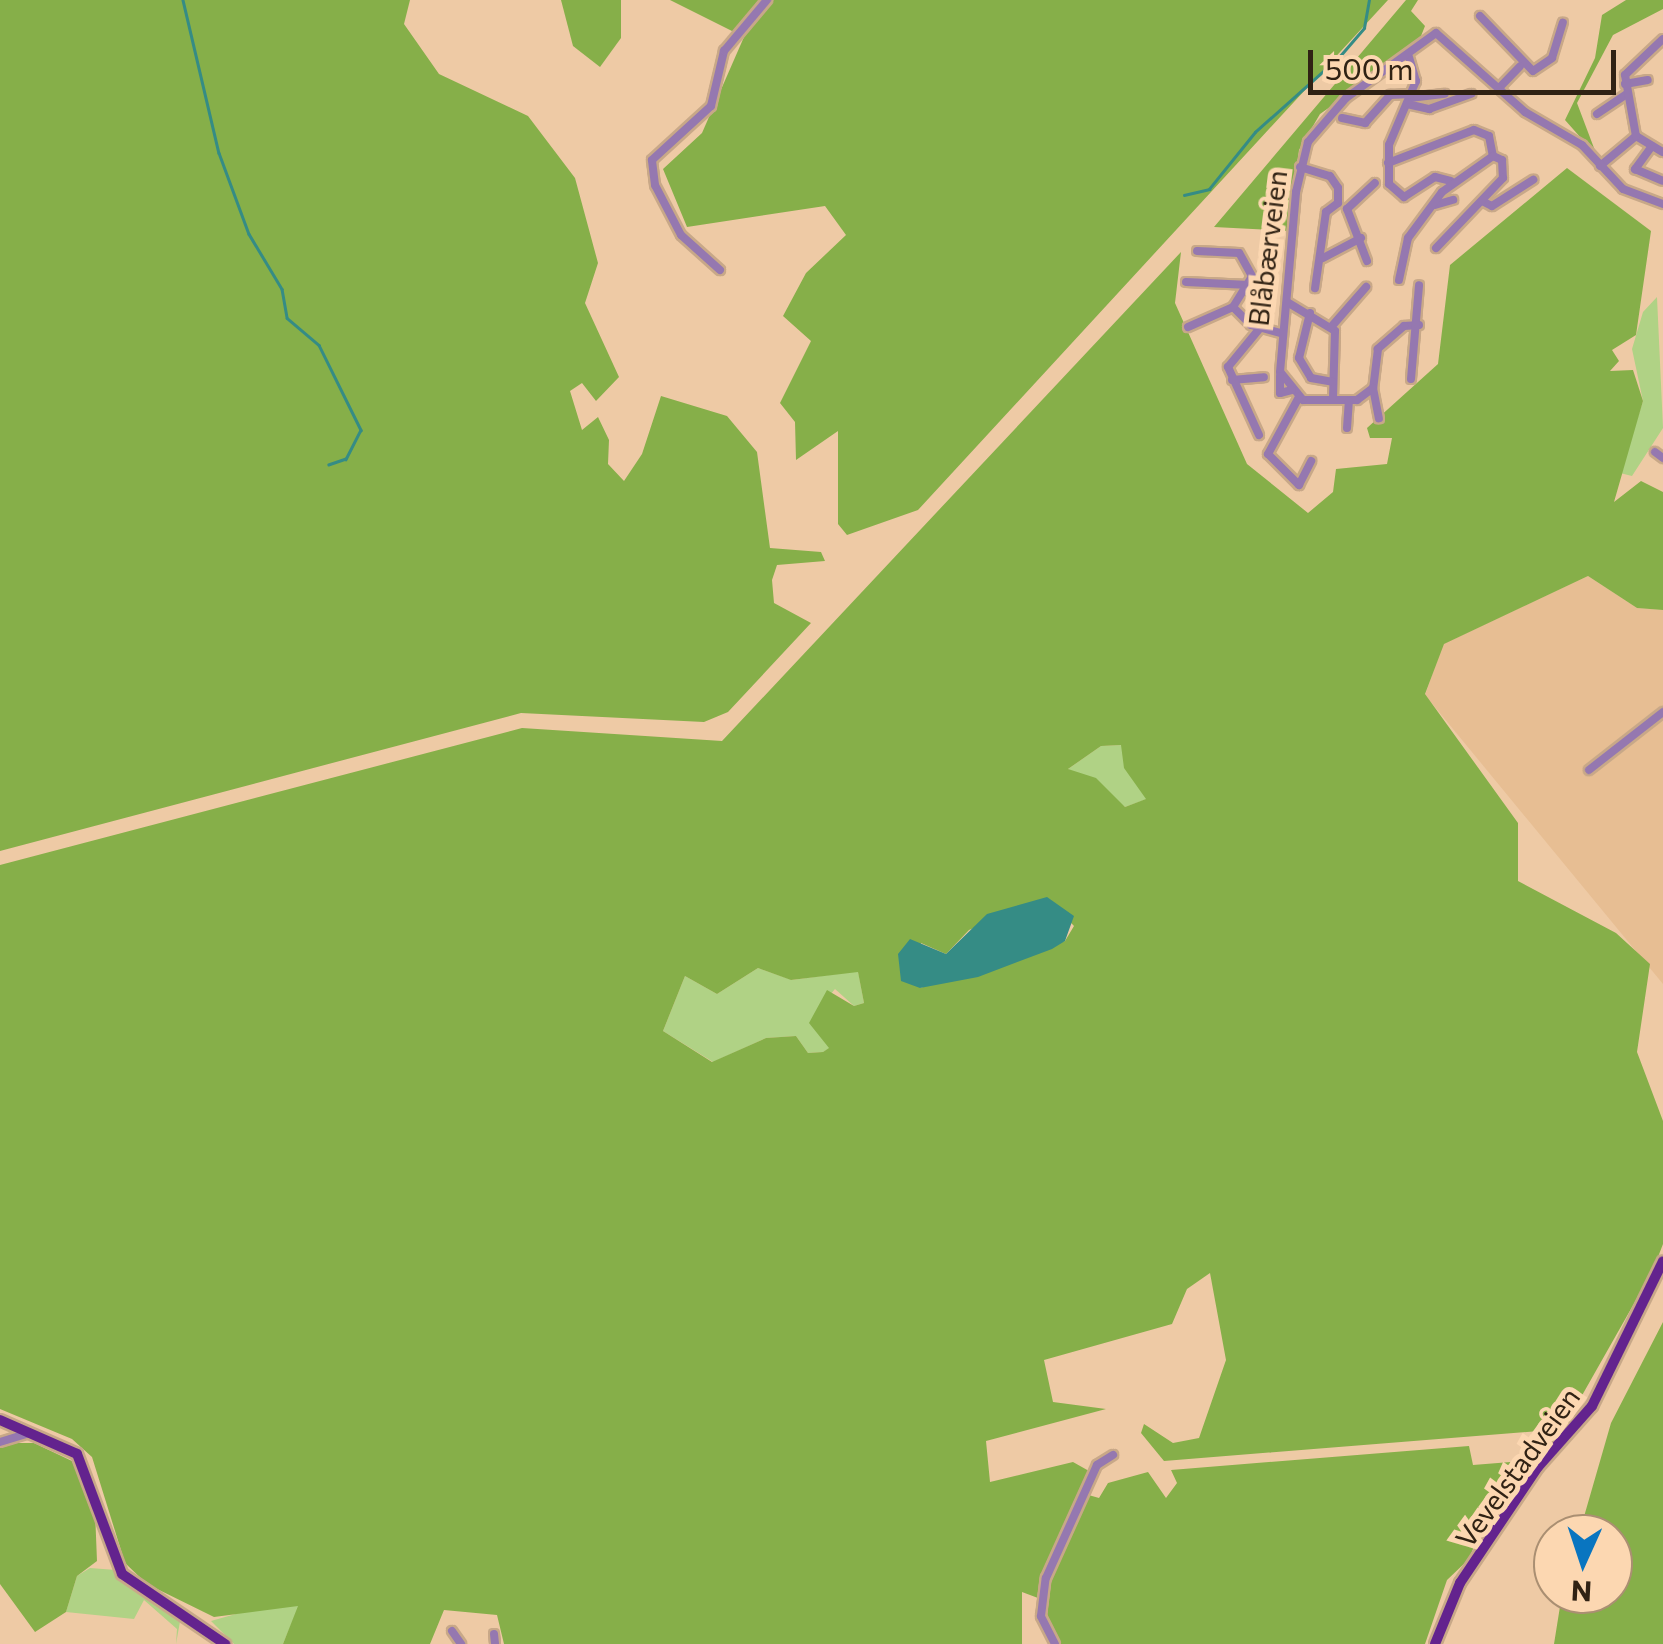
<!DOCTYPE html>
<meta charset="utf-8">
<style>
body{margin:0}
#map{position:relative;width:1663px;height:1644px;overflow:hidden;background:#eecaa5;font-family:Commissioner,sans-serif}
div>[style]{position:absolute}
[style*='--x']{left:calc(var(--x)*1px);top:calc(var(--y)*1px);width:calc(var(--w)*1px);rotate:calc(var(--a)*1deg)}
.built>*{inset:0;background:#e7be93}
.green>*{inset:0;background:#b0d285}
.forest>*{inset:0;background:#86af49}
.water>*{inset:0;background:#358c85}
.stream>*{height:2.5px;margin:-1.25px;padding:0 1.25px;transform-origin:1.25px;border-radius:1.25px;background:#358c85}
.roads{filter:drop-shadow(2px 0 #c8a888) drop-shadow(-2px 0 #c8a888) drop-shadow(0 2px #c8a888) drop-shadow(0 -2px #c8a888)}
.minor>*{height:8px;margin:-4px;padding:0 4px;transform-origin:4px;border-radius:4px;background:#9578b0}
.major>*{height:10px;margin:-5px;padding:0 5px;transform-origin:5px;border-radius:5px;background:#63238e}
span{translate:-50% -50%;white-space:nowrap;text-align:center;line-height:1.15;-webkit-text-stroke:10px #fcd7b1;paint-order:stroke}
.street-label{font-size:28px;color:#302214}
.north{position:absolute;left:1533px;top:1514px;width:100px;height:100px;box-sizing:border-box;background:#fcd7b1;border:2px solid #aa8f72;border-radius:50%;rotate:183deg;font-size:28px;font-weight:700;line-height:40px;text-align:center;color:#302214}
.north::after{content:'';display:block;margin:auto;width:35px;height:45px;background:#0975c0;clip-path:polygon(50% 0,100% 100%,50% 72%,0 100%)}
.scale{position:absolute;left:1308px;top:50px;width:308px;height:45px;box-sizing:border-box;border:5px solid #302214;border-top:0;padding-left:12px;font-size:30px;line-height:35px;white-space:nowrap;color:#302214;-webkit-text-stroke:8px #fcd7b1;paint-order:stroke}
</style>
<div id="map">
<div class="built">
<div style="clip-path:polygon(1588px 576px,1637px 608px,1663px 610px,1663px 984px,1425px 695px,1443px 644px)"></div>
</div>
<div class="green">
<div style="clip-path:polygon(1657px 297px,1663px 428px,1632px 476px,1620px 473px,1643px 401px,1632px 349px,1643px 312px)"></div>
<div style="clip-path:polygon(1122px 745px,1147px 799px,1125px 807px,1068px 769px,1101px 746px)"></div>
<div style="clip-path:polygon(758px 968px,792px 980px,858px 971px,864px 1003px,854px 1006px,835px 989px,815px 1013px,830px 1048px,823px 1052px,808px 1053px,796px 1036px,766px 1038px,713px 1062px,663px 1031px,685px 976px,717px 994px)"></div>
<div style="clip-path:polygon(90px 1568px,116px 1570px,152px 1603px,181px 1616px,176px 1644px,177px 1629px,144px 1600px,134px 1619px,66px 1612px,77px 1576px)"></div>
<div style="clip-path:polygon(274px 1603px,299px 1606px,283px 1644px,234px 1644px,211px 1621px)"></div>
</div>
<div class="forest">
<div style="clip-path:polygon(0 0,410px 0,404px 24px,439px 74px,528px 116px,575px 178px,598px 263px,585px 303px,619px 377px,596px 401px,582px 383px,570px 391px,582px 430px,598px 417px,609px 440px,608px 464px,624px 481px,642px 454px,661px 396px,727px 416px,757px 452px,770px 548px,821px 552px,825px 561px,777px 565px,772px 580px,774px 603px,811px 623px,728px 712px,704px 722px,521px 713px,0 851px)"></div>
<div style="clip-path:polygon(561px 0,621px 0,621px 38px,600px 67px,573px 46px)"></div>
<div style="clip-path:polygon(670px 0,1388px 0,918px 510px,847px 535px,838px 524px,838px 431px,796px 460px,795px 422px,780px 403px,811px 341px,783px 316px,806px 273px,846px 235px,825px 206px,687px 227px,663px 169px,702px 133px,744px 37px)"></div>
<div style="clip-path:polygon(1406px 0,1418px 0,1411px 11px,1425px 26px,1417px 46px,1320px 114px,1299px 150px,1289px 231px,1214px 227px)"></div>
<div style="clip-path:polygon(1626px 0,1663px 0,1663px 9px,1613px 35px,1577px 103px,1597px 156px,1565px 120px,1595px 58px,1602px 15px)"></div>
<div style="clip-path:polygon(evenodd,1567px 168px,1651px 231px,1636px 335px,1612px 350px,1619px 361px,1610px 371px,1633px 370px,1643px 401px,1614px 502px,1641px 481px,1663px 492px,1663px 610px,1637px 608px,1588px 576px,1444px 644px,1425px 694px,1518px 823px,1518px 881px,1616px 933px,1650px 964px,1637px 1052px,1663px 1121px,1663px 1244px,1653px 1270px,1563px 1429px,1164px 1461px,1141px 1433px,1144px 1424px,1173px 1443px,1199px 1438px,1226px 1360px,1210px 1273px,1187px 1289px,1172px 1324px,1044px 1360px,1053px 1402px,1106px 1409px,986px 1441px,990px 1482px,1073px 1462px,1089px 1471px,1085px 1494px,1099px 1498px,1108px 1483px,1148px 1472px,1166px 1498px,1177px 1483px,1171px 1470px,1469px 1446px,1473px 1465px,1523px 1461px,1532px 1437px,1552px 1440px,1493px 1499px,1469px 1559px,1447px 1580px,1425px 1644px,1049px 1644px,1038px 1598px,1022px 1592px,1022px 1644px,504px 1644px,497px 1615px,444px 1610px,430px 1644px,283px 1644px,298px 1606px,214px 1617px,147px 1584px,125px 1563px,92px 1457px,72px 1439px,0 1409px,0 865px,522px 728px,722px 741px,1181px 252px,1175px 303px,1247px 464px,1308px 513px,1333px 492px,1336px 469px,1387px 464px,1392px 438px,1370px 438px,1367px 428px,1438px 364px,1450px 265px,1567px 168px,1121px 745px,1124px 768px,1146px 799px,1125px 807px,1096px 778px,1068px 769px,1101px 746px,1121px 745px,1567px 168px,1047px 898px,1074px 926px,1065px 941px,920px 988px,921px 943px,946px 954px,969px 930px,1047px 898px,1567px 168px,758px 968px,791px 980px,858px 972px,864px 1003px,854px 1006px,827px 990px,809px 1023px,829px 1048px,823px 1052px,808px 1053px,796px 1036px,766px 1038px,712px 1062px,663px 1031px,685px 976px,717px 994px,758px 968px)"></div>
<div style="clip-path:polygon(1663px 1322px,1663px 1644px,1554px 1644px,1562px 1594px,1613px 1594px,1613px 1534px,1579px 1534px,1611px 1423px)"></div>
<div style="clip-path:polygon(0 1443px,34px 1443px,74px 1462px,95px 1511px,97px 1561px,77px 1576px,66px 1612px,35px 1632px,0 1584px)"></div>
</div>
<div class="water">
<div style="clip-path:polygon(1047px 897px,1074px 916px,1065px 941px,1052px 949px,978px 977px,920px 988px,901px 981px,898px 954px,910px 939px,946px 954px,987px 914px)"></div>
</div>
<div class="stream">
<div style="--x:183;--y:0;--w:157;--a:76.8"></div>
<div style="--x:219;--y:153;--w:86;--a:69.7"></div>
<div style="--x:249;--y:234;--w:64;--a:59"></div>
<div style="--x:282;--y:289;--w:29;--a:80"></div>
<div style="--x:287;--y:318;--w:42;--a:40.2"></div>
<div style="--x:319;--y:345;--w:95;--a:63.7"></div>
<div style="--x:361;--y:430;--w:33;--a:117"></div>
<div style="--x:346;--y:459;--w:18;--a:161"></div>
<div style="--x:1184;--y:195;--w:26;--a:-13"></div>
<div style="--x:1209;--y:189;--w:73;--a:-51.1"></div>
<div style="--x:1255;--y:132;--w:113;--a:-41.8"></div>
<div style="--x:1339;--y:57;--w:38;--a:-49"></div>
<div style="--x:1364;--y:28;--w:28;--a:-80"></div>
</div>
<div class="roads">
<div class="minor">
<div style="--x:1480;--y:16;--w:76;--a:46.1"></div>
<div style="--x:1533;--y:71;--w:23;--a:-34"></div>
<div style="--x:1552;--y:58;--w:37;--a:-73"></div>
<div style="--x:1409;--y:57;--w:25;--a:74"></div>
<div style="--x:1416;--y:81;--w:69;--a:112.9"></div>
<div style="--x:1389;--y:145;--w:39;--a:90"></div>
<div style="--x:1389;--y:184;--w:20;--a:41"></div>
<div style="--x:1404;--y:197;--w:37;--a:-33"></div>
<div style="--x:1435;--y:177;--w:16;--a:14"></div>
<div style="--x:1625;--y:84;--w:23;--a:-10"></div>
<div style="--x:1499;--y:88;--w:30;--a:-46"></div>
<div style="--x:1410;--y:98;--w:35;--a:-7"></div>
<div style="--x:1407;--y:104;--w:23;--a:13"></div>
<div style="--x:1429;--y:109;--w:45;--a:-19.7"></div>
<div style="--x:1597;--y:114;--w:37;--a:-34"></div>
<div style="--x:1342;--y:118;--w:24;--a:12"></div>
<div style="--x:1365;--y:123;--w:38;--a:-48"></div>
<div style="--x:1390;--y:95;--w:21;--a:-3"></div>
<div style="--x:1636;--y:136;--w:31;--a:31"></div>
<div style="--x:1652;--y:146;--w:29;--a:126"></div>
<div style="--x:1635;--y:169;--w:30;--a:23"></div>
<div style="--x:1388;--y:163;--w:92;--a:-21"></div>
<div style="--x:1474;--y:130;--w:16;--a:22"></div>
<div style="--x:1489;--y:136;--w:20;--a:79"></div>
<div style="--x:1600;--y:166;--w:47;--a:-39.8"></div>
<div style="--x:1636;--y:136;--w:62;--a:-100.2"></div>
<div style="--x:1625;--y:75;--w:52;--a:-43.5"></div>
<div style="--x:1300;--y:167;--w:31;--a:17"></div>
<div style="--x:1330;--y:176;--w:14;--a:56"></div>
<div style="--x:1338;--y:188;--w:15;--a:90"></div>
<div style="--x:1338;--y:203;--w:15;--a:143"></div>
<div style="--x:1326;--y:212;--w:77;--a:98.2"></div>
<div style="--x:1482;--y:201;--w:11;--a:27"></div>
<div style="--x:1492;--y:206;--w:49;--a:-32.4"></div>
<div style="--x:1435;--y:205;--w:19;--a:-16"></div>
<div style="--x:1323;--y:258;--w:43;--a:-27.8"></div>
<div style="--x:1367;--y:261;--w:56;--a:-111"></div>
<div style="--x:1347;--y:209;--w:38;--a:-43"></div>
<div style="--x:720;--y:270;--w:52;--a:-138.1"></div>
<div style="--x:681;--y:235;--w:56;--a:-117.5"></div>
<div style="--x:655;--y:185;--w:25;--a:-97"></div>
<div style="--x:652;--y:160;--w:80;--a:-42.5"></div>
<div style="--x:711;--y:106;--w:57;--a:-76.7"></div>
<div style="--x:724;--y:51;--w:67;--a:-49.9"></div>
<div style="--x:1399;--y:280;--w:43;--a:-77.9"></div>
<div style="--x:1408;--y:238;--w:57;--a:-53.5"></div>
<div style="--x:1442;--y:192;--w:62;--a:-35.2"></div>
<div style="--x:1493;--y:156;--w:10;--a:24"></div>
<div style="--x:1502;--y:160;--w:18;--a:87"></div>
<div style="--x:1503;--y:178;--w:97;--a:133.7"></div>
<div style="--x:1186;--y:282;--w:63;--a:2.7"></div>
<div style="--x:1287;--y:302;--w:56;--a:31.1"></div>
<div style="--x:1335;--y:331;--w:68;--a:91.7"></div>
<div style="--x:1233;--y:307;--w:25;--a:45"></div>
<div style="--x:1251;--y:325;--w:30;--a:15"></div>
<div style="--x:1310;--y:313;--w:46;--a:103.7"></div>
<div style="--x:1299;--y:358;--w:23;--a:59"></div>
<div style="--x:1311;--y:378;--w:22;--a:10"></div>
<div style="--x:1419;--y:325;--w:15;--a:176"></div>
<div style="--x:1404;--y:326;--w:35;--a:139"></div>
<div style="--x:1378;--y:349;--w:39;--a:97"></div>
<div style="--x:1373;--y:388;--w:20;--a:143"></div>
<div style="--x:1357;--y:400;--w:54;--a:180"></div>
<div style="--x:1303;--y:400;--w:36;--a:-129"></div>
<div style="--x:1280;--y:372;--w:181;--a:-84.9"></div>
<div style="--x:1296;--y:192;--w:51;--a:-76.5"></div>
<div style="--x:1308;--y:142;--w:58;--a:-49.2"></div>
<div style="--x:1346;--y:98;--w:111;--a:-35.8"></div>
<div style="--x:1436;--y:33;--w:119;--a:41.6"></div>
<div style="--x:1525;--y:112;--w:66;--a:30.1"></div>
<div style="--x:1582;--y:145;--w:60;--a:47"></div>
<div style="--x:1623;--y:189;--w:43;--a:20.6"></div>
<div style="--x:1332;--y:326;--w:52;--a:-48.9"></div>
<div style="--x:1188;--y:327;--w:49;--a:-24"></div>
<div style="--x:1233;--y:307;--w:36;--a:-58"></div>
<div style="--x:1252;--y:276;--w:26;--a:-119"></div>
<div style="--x:1239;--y:253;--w:42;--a:-177.3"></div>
<div style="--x:1280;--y:376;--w:17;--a:90"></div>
<div style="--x:1280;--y:393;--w:12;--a:-14"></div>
<div style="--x:1411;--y:379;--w:94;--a:-85.1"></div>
<div style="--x:1232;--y:380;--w:32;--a:-5"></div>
<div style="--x:1373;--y:388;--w:31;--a:79"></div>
<div style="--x:1299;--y:397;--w:65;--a:118.5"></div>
<div style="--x:1268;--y:454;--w:44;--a:45"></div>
<div style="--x:1299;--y:485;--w:27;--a:-63"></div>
<div style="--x:1347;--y:428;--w:27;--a:-86"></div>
<div style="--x:1259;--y:435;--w:75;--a:-114.5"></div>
<div style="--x:1228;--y:367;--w:50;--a:-50.6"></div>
<div style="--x:1655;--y:452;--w:10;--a:37"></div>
<div style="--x:1589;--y:770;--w:94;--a:-38.1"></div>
<div style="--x:0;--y:1442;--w:31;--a:-17"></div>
<div style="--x:452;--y:1631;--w:16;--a:55"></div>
<div style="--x:494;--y:1634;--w:10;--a:84"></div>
<div style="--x:1055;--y:1644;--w:31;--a:-117"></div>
<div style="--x:1041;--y:1616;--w:38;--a:-83"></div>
<div style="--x:1046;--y:1578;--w:124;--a:-65.7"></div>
<div style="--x:1097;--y:1465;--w:19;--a:-32"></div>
</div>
<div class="major">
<div style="--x:0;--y:1420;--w:84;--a:23.8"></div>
<div style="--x:77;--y:1454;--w:128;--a:69.4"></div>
<div style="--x:122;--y:1574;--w:125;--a:34.2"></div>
<div style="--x:1435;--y:1644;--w:66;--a:-67.7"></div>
<div style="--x:1460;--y:1583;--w:140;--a:-56.1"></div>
<div style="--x:1538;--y:1467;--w:81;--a:-48.5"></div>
<div style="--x:1592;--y:1406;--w:161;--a:-63.9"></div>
</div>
</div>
<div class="street-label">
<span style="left:1267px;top:248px;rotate:-83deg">Blåbærveien</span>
<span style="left:1517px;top:1467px;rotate:-54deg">Vevelstadveien</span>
</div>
<div class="north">N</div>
<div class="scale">500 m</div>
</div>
